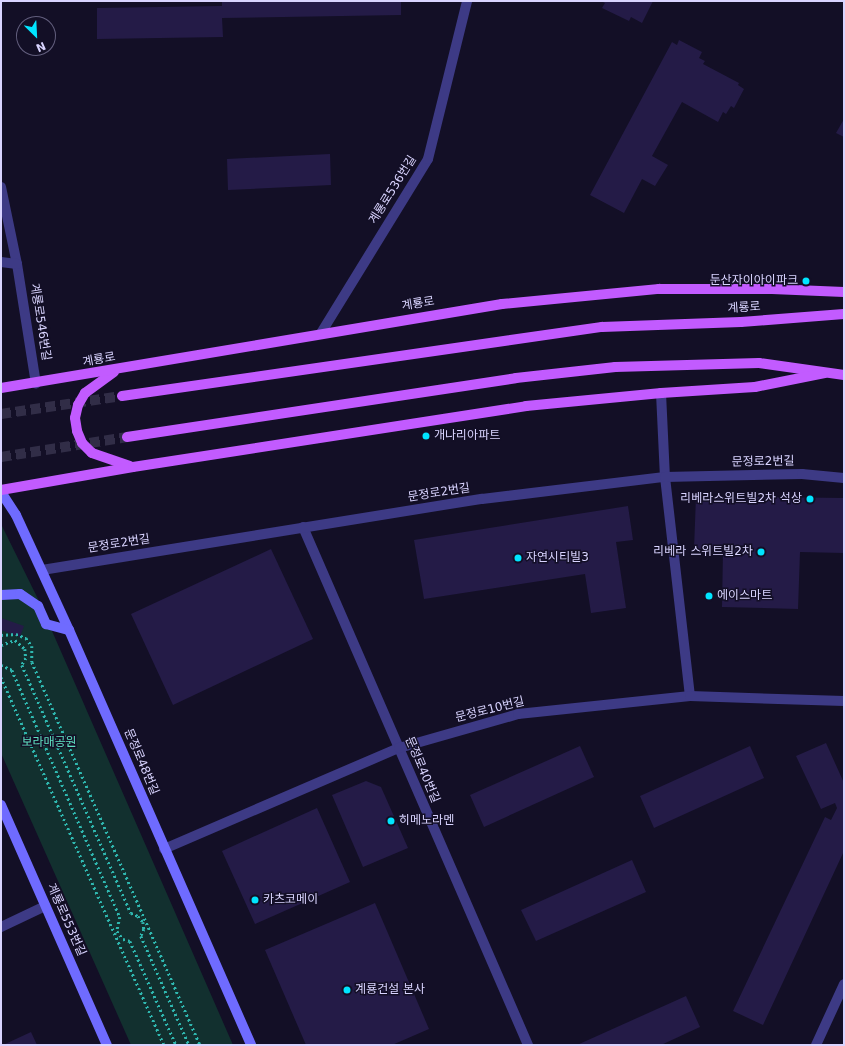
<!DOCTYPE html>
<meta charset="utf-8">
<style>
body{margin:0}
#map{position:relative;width:845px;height:1046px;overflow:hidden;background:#130f26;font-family:"DejaVu Sans","Noto Sans KR",sans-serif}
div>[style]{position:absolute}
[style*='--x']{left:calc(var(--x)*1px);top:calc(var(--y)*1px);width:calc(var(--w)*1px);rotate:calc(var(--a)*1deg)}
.green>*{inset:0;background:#12302f}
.building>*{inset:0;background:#241b47}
.primary-tunnel>*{height:10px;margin-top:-5px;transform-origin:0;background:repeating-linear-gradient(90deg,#312d47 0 10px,transparent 0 15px)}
.path>*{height:2.5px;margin-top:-1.25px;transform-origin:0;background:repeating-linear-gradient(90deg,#2fb8b0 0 2px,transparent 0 5px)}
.street>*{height:10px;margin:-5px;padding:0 5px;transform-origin:5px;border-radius:5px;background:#3d3a85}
.secondary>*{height:10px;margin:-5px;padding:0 5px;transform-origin:5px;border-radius:5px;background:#6f6bff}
.primary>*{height:10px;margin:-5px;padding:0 5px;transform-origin:5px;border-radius:5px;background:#c25bff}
.dots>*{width:11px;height:11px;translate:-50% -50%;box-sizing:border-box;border:2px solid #130f26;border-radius:50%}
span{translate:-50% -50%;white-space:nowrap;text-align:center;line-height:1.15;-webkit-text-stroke:3px #130f26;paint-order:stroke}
.street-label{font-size:12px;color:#d9d4ff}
.poi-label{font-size:12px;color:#d9d4ff}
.right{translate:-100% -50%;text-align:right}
.left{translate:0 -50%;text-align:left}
.park-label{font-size:12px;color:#5fe0c0}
.frame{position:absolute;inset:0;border:2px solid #d9d4ff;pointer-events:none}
.north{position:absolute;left:16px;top:16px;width:40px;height:40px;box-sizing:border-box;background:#130f26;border:1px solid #625e7d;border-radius:50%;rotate:156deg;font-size:11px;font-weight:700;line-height:16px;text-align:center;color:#d9d4ff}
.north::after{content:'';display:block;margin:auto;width:14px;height:18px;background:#00e5ff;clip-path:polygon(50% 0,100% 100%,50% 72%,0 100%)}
</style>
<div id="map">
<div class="green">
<div style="clip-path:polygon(1px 524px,38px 599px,233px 1045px,131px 1045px,1px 753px)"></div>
</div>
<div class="building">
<div style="clip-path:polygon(222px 1px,401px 1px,401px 15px,222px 18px,223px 37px,97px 39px,97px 8px,222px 6px)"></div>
<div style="clip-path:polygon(601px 1px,653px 1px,642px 23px,631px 17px,629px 21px,602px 8px,605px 3px)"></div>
<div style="clip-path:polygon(679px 40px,702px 52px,699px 58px,705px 61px,703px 64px,739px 83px,738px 85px,744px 89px,734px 108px,731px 106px,726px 114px,723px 112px,718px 122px,682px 102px,652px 156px,668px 165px,655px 186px,642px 179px,624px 213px,590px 195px,672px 42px,677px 45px)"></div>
<div style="clip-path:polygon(844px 119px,844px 137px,836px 133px)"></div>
<div style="clip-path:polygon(330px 154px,331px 185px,228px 190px,227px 159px)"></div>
<div style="clip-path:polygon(696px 496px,844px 498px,844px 553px,800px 552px,798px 609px,722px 607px,723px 550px,694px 549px)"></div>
<div style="clip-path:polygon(628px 506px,633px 540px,616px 542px,626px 608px,591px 613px,585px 574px,424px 599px,414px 540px)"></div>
<div style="clip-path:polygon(271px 549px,313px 639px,173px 705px,131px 614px)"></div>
<div style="clip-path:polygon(1px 618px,24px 626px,20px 637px,1px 630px)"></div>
<div style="clip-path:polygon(826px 743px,844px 783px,844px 851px,763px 1025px,733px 1011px,825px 817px,831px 820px,837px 808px,835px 803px,821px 809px,796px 756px)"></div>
<div style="clip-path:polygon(580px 746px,594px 777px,484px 827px,470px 795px)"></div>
<div style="clip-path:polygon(750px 746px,764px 778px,654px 828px,640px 796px)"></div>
<div style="clip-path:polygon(366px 781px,381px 787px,408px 848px,363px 867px,332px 795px)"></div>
<div style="clip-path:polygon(317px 808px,350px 882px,255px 924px,222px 851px)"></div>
<div style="clip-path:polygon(632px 860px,646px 892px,536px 941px,521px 910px)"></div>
<div style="clip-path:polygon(375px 903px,429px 1029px,392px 1045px,306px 1045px,265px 950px)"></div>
<div style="clip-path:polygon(686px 996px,700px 1027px,661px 1045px,577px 1045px)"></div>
<div style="clip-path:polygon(31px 1032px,37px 1045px,3px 1045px)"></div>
</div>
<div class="primary-tunnel">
<div style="--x:1;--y:414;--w:122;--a:-8.5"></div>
<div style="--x:1;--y:457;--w:128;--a:-9"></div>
</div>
<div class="path">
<div style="--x:1;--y:635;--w:15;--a:-4"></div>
<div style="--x:16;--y:634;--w:11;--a:22"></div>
<div style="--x:26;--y:638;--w:10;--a:53"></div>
<div style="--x:32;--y:646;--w:16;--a:90"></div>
<div style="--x:32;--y:662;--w:418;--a:66.3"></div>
<div style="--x:1;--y:645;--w:15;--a:-20"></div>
<div style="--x:15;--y:640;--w:13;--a:42"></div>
<div style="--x:25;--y:649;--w:9;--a:84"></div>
<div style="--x:26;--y:658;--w:8;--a:120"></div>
<div style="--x:22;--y:665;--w:271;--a:66.3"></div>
<div style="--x:131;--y:913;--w:8;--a:23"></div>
<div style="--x:138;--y:916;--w:8;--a:50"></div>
<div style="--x:143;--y:922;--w:7;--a:82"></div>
<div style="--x:144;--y:929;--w:8;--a:113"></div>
<div style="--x:141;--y:936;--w:119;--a:66.2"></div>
<div style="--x:1;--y:665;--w:12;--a:24"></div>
<div style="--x:12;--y:670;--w:270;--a:66.4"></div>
<div style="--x:120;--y:917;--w:14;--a:102"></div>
<div style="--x:117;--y:931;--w:10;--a:53"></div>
<div style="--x:123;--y:939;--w:7;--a:16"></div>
<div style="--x:130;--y:941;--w:114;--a:66.1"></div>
<div style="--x:1;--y:677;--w:402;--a:66.1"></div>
</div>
<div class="street">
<div style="--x:1;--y:187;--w:79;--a:78.3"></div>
<div style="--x:17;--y:264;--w:121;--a:81"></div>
<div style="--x:1;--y:262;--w:16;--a:7"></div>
<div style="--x:321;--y:333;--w:204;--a:-58.4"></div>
<div style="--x:428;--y:159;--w:163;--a:-76.1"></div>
<div style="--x:661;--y:393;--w:84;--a:87.3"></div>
<div style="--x:665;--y:477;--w:220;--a:83.5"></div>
<div style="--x:303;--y:527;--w:565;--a:66.52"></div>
<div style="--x:42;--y:570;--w:446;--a:-9.2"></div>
<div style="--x:482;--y:499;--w:184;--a:-6.9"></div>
<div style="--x:665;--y:477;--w:137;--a:-1.3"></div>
<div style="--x:802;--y:474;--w:42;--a:5.4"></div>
<div style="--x:164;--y:849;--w:256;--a:-23.3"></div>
<div style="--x:399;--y:748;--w:124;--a:-15.9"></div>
<div style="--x:518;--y:714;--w:173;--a:-6"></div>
<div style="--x:690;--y:696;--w:154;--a:1.9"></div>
<div style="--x:1;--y:927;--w:49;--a:-25.5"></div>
<div style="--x:816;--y:1045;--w:67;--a:-65.3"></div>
</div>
<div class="secondary">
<div style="--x:1;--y:492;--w:27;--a:57"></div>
<div style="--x:16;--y:515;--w:127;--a:65.3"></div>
<div style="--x:69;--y:630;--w:453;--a:66.3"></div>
<div style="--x:1;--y:595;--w:19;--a:-3"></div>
<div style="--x:20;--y:594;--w:22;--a:34"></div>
<div style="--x:38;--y:606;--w:20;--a:66"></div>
<div style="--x:46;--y:624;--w:24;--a:15"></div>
<div style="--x:1;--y:805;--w:262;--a:66.2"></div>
</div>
<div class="primary">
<div style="--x:114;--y:372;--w:36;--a:144"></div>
<div style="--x:85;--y:393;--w:14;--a:120"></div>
<div style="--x:78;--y:405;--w:13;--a:103"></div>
<div style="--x:75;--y:418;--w:13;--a:81"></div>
<div style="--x:77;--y:431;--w:13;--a:67"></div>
<div style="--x:82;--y:443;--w:14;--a:45"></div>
<div style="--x:92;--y:453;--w:40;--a:18.9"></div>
<div style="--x:1;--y:388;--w:508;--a:-9.52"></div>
<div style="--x:502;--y:304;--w:158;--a:-5.5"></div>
<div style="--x:659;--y:289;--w:113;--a:0"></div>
<div style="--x:772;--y:289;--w:72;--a:2.4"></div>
<div style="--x:122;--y:396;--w:485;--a:-8.2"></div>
<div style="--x:602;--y:327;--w:139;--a:-2.1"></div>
<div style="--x:741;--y:322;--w:103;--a:-4.4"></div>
<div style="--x:127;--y:437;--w:393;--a:-8.6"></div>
<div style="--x:516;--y:378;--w:100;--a:-6.3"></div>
<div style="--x:615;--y:367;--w:144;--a:-1.6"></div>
<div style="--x:759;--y:363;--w:86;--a:8"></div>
<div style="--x:1;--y:490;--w:134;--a:-9.9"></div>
<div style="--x:133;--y:467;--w:398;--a:-8.8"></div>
<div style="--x:526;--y:406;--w:136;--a:-5.5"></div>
<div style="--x:661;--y:393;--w:94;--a:-3.7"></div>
<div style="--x:755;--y:387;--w:71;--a:-11.3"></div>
</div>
<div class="dots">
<div style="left:806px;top:281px;background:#00e5ff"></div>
<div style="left:426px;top:436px;background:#00e5ff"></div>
<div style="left:810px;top:499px;background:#00e5ff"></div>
<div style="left:761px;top:552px;background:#00e5ff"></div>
<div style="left:518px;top:558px;background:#00e5ff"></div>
<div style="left:709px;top:596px;background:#00e5ff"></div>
<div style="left:391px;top:821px;background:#00e5ff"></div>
<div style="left:255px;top:900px;background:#00e5ff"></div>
<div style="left:347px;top:990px;background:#00e5ff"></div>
</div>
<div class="street-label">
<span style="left:393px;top:190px;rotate:-58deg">계룡로536번길</span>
<span style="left:418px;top:304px;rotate:-9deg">계룡로</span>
<span style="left:744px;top:308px;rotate:-4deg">계룡로</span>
<span style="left:40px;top:322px;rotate:81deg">계룡로546번길</span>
<span style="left:99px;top:360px;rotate:-10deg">계룡로</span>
<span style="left:763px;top:462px;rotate:-1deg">문정로2번길</span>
<span style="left:439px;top:493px;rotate:-9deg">문정로2번길</span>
<span style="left:119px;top:544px;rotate:-9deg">문정로2번길</span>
<span style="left:490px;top:710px;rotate:-14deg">문정로10번길</span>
<span style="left:141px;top:762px;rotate:67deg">문정로48번길</span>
<span style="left:422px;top:770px;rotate:67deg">문정로40번길</span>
<span style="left:66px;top:920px;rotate:66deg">계룡로553번길</span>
</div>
<div class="poi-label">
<span class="right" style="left:798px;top:281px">둔산자이아이파크</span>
<span class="left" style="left:434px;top:436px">개나리아파트</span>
<span class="right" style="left:802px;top:499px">리베라스위트빌2차 석상</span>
<span class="right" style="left:753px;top:552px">리베라 스위트빌2차</span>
<span class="left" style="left:526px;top:558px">자연시티빌3</span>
<span class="left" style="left:717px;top:596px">에이스마트</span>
<span class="left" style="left:399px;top:821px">히메노라멘</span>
<span class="left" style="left:263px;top:900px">카츠코메이</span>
<span class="left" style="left:355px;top:990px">계룡건설 본사</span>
</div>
<div class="park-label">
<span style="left:49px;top:743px">보라매공원</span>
</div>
<div class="frame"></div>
<div class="north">N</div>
</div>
